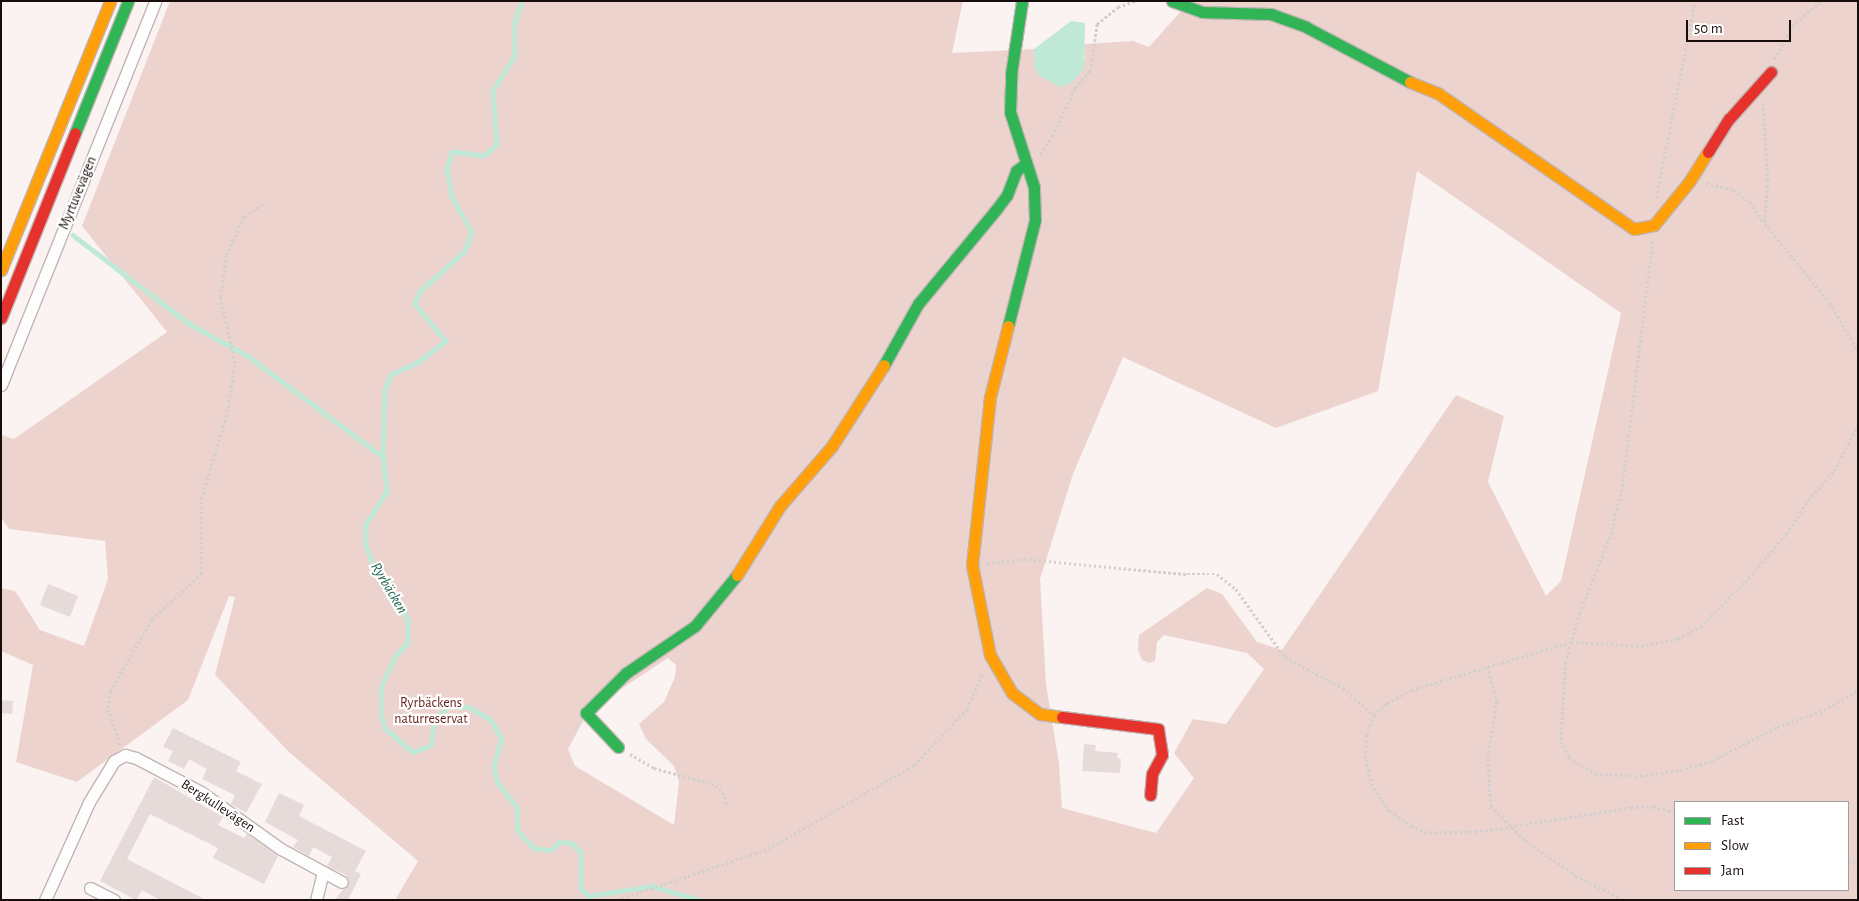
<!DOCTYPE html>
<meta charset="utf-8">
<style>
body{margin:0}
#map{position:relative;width:1859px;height:901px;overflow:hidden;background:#fbf3f1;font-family:"Alegreya Sans",sans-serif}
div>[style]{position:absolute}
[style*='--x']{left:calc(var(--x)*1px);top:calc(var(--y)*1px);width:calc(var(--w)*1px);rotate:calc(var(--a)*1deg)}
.green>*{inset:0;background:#edd3ce}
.water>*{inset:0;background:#c0e8d6}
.stream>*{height:4.5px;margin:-2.25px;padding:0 2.25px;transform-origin:2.25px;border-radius:2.25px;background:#c0e8d6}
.building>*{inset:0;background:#e6dbd9}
.path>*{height:2.5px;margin-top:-1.25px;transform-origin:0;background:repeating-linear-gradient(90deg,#d2cfcf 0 2.5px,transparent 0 5px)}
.roads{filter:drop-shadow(1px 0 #c0b5b3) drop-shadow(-1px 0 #c0b5b3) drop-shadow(0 1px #c0b5b3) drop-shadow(0 -1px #c0b5b3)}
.street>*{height:11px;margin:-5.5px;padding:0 5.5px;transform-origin:5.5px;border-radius:5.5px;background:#fefdfd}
.fast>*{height:11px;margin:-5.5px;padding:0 5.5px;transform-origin:5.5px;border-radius:5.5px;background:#30b455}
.slow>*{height:11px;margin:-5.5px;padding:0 5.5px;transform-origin:5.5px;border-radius:5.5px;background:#ff9f0a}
.jam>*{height:11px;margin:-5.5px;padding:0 5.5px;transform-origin:5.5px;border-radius:5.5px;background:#e5322d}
span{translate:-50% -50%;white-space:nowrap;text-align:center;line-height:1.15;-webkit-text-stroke:4.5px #fff;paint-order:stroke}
.street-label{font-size:14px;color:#190d0c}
.park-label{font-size:14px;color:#621d18}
.water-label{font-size:15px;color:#1d654e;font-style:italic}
.frame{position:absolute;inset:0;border:2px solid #190d0c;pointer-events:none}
.legend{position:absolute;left:1674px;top:801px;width:175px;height:90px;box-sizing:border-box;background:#fff;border:1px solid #a39e9e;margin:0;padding:6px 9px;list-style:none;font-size:15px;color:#190d0c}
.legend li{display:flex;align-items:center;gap:10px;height:25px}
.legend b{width:25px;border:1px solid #a39e9e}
.scale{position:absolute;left:1686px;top:20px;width:105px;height:22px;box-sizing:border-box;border:2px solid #190d0c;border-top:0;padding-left:6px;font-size:15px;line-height:18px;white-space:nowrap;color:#190d0c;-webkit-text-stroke:4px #fff;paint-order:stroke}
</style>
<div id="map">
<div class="green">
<div style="clip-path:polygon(evenodd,170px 1px,963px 1px,952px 53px,1034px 49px,1034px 66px,1085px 60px,1084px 44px,1133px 41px,1149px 47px,1190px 1px,1858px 1px,1858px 900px,395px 900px,418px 861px,290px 753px,215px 675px,235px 597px,229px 596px,188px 700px,77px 782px,16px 762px,33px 665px,1px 651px,1px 588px,15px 591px,40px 630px,84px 646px,108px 579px,105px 541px,9px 529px,1px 517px,1px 435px,14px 439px,167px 332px,82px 226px,170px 1px,1417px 171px,1621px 313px,1561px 581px,1546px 596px,1488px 482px,1504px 416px,1456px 395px,1282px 650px,1257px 642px,1222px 594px,1207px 588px,1139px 635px,1138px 650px,1142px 660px,1149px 663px,1155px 661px,1157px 642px,1164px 635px,1247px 653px,1264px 669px,1226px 724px,1193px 719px,1174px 753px,1194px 778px,1156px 833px,1062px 808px,1059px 764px,1046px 684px,1040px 579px,1073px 474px,1123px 357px,1276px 428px,1378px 391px,1417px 171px,170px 1px,668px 658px,676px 665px,675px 677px,664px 702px,639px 724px,646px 739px,674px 766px,679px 782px,674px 825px,575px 766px,568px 749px,589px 710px,668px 658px,170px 1px,1675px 802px,1848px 802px,1848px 890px,1675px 890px,1675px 802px)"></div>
</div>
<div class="water">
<div style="clip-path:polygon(1071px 21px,1085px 23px,1084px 69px,1071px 83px,1060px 87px,1038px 75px,1034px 66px,1034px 49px)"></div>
</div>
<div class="stream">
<div style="--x:522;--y:1;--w:22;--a:108"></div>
<div style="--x:515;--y:22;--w:34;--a:90"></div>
<div style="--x:515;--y:56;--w:41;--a:122.2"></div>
<div style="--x:493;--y:91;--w:54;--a:85.8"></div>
<div style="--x:497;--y:145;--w:17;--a:140"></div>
<div style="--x:484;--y:156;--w:32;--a:-173"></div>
<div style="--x:452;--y:152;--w:18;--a:106"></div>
<div style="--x:447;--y:169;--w:28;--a:80"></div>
<div style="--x:452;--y:197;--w:40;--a:60.3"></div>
<div style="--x:472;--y:232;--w:20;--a:110"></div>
<div style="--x:465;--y:251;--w:61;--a:137.7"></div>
<div style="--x:420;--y:292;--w:13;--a:113"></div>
<div style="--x:415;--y:304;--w:48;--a:50"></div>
<div style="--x:446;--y:341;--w:34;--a:142"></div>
<div style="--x:419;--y:362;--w:31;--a:155"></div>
<div style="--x:391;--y:375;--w:15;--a:113"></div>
<div style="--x:385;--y:389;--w:68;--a:91.7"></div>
<div style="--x:383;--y:457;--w:35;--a:83"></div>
<div style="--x:387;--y:492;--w:38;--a:123"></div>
<div style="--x:366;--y:524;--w:22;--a:90"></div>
<div style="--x:366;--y:546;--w:25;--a:69"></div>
<div style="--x:375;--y:569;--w:60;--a:56.6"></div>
<div style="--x:408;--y:619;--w:24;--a:90"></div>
<div style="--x:408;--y:643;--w:19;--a:133"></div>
<div style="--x:395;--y:657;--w:35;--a:114"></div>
<div style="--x:381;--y:689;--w:24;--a:90"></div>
<div style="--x:381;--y:713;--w:16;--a:75"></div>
<div style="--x:385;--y:728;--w:37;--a:41"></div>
<div style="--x:413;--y:752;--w:19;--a:-21"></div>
<div style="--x:431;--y:745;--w:25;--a:-83"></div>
<div style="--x:434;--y:720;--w:21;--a:-43"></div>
<div style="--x:449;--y:706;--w:20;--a:3"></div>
<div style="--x:469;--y:707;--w:24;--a:30"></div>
<div style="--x:490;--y:719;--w:22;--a:58"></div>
<div style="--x:502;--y:738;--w:29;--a:106"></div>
<div style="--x:494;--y:766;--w:17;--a:77"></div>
<div style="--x:498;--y:783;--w:31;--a:52"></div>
<div style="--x:517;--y:807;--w:24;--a:88"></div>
<div style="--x:518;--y:831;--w:23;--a:47"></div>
<div style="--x:534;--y:848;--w:17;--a:7"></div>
<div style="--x:551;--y:850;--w:11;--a:-45"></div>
<div style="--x:559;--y:842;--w:13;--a:4"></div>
<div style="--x:572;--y:843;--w:13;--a:45"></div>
<div style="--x:581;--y:852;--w:37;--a:90"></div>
<div style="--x:581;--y:889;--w:11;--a:41"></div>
<div style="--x:589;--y:896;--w:63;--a:-9.2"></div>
<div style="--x:651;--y:886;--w:51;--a:15.9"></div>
<div style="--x:73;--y:235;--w:145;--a:37.4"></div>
<div style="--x:188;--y:323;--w:68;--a:28.8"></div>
<div style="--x:248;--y:356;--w:169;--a:36.8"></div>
</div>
<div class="building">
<div style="clip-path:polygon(48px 584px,78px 596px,70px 617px,40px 605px)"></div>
<div style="clip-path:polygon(1px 700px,13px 701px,12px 714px,1px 713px)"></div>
<div style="clip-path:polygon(173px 728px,241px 762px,236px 771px,262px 784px,246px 813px,231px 804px,235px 795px,202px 779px,207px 769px,189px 759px,184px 769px,168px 761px,173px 751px,163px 747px)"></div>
<div style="clip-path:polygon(1084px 744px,1096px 745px,1095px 751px,1118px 753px,1117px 758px,1121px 759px,1120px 773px,1082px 771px)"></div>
<div style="clip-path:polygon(154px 777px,223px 817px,218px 825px,244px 838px,247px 834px,278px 856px,264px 884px,213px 858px,218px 848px,150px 814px,127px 859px,206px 900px,160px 900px,142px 890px,136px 900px,100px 881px)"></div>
<div style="clip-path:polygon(279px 793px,304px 805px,299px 816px,366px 851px,355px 871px,361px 874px,348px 900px,335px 900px,349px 881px,346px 875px,327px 866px,332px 857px,313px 847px,309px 856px,293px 847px,298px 840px,265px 822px)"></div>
</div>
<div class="path">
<div style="--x:1774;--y:59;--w:38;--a:-61"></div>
<div style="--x:1792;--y:26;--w:38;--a:-41"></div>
<div style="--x:1763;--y:103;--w:77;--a:86.3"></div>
<div style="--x:1768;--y:180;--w:44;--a:93.9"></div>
<div style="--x:1765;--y:224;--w:102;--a:50.6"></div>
<div style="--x:1830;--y:303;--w:56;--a:59.7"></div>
<div style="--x:1040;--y:154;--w:22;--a:-56"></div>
<div style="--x:1052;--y:136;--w:53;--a:-64.4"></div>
<div style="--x:1075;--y:88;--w:23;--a:-49"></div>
<div style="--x:1090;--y:71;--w:48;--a:-81.5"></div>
<div style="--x:1097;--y:24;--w:27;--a:-39"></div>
<div style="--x:1118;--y:7;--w:18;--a:-19"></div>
<div style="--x:1706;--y:183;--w:29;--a:14"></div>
<div style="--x:1734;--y:190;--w:20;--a:37"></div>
<div style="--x:1750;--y:202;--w:25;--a:56"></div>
<div style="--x:1656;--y:198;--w:201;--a:-78.8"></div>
<div style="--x:1653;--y:241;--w:245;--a:97"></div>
<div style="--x:1623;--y:484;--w:49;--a:102.9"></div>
<div style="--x:1612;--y:532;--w:87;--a:111.6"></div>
<div style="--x:1580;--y:613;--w:51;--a:105.9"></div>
<div style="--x:1566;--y:662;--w:79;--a:93.6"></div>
<div style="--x:1561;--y:741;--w:18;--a:63"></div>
<div style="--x:1569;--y:757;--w:31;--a:33"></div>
<div style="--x:1595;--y:774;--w:46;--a:2.5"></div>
<div style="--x:1641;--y:776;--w:39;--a:-9"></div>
<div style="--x:1680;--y:770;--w:33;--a:-16"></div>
<div style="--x:1712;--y:761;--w:73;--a:-27.6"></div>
<div style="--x:1777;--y:727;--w:50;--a:-19.9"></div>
<div style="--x:1824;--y:710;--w:39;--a:-30"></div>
<div style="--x:987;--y:563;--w:37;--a:-6"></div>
<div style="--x:1024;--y:559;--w:164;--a:5.3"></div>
<div style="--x:1187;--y:574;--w:30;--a:0"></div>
<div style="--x:1217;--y:574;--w:24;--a:38"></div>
<div style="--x:1236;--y:589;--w:84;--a:54.2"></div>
<div style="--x:1285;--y:657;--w:66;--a:28.1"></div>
<div style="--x:1343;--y:688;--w:41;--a:41.1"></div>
<div style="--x:1488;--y:666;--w:36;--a:76"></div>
<div style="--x:1497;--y:701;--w:59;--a:98.8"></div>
<div style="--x:1488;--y:759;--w:47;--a:86.3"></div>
<div style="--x:1491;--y:806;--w:48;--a:45"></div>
<div style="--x:1525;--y:840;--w:62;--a:35.2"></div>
<div style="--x:1576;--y:876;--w:54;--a:26.6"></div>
<div style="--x:120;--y:745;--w:39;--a:-109"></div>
<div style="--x:107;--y:708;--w:17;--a:-80"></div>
<div style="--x:110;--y:691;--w:83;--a:-59.7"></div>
<div style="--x:152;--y:619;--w:67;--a:-42.6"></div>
<div style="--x:201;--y:574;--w:75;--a:-90"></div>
<div style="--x:201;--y:499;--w:86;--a:-73"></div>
<div style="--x:226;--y:417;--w:55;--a:-80.5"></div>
<div style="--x:235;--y:363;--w:68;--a:-102.8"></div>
<div style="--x:220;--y:297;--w:42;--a:-81.9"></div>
<div style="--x:226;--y:255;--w:42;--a:-64.7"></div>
<div style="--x:244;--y:217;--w:25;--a:-34"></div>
<div style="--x:630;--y:754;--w:28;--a:30"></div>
<div style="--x:654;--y:768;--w:64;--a:15.3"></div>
<div style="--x:716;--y:785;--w:10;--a:45"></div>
<div style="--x:723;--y:792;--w:15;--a:74"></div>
<div style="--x:1675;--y:813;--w:22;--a:-164"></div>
<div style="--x:1654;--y:807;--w:23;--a:178"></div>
<div style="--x:1631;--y:808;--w:156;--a:171.1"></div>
<div style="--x:1477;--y:832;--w:50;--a:178.9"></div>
<div style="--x:1427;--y:833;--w:16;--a:-158"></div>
<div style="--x:1412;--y:827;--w:28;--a:-145"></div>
<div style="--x:1389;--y:811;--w:30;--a:-124"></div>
<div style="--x:1372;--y:786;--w:29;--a:-104"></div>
<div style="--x:1365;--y:758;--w:22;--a:-87"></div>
<div style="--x:1366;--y:736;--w:22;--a:-69"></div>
<div style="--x:1374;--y:715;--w:18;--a:-43"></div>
<div style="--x:1387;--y:703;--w:27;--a:-28"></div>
<div style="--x:1411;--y:690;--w:167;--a:-16.7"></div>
<div style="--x:1571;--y:642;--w:70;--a:3.3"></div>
<div style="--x:1641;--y:646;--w:38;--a:-11"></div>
<div style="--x:1678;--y:639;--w:25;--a:-29"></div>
<div style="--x:1700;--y:627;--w:64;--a:-45"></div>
<div style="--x:1745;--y:582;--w:63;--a:-49.5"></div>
<div style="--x:1786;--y:534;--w:40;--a:-57.1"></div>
<div style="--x:1808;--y:500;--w:39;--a:-48"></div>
<div style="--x:1834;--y:471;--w:52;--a:-62.4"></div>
<div style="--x:1848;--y:862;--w:10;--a:6"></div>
<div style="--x:617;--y:900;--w:159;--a:-18.7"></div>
<div style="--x:768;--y:849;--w:168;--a:-29.9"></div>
<div style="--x:914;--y:765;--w:77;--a:-46.6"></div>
<div style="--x:967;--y:709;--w:40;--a:-66.6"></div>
</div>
<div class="roads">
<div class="street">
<div style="--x:1;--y:385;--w:414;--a:-68.1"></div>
<div style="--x:90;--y:888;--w:27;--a:27"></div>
<div style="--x:45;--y:900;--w:107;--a:-65.8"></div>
<div style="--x:89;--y:802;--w:48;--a:-58.6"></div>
<div style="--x:114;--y:761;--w:13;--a:-29"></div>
<div style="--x:125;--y:755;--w:11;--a:15"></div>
<div style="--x:136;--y:758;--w:73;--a:27.6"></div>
<div style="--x:201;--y:792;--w:98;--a:35.5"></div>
<div style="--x:281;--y:849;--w:69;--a:28.4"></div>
<div style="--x:316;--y:900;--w:29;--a:-76"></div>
</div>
<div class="fast">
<div style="--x:1172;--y:1;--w:32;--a:20"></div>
<div style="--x:1202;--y:12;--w:69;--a:1.7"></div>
<div style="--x:1271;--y:14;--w:37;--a:20"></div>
<div style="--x:1306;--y:27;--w:118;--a:27.9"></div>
<div style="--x:75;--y:133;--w:142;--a:-68.1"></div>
<div style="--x:1008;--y:326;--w:109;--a:-75.7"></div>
<div style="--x:1035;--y:220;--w:33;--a:-92"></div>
<div style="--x:1034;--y:187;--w:79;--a:-107.7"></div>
<div style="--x:1010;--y:112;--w:38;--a:-88"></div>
<div style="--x:1011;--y:74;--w:74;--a:-81.4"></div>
<div style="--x:884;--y:365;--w:70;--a:-60.9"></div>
<div style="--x:918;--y:304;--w:121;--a:-50.4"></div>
<div style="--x:995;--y:211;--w:20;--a:-53"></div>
<div style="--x:1007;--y:195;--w:26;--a:-69"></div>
<div style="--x:1016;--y:171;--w:10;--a:-37"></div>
<div style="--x:618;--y:747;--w:47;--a:-133.3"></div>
<div style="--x:586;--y:713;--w:57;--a:-45"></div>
<div style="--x:626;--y:673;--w:83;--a:-34.3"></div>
<div style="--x:695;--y:626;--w:66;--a:-50.5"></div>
</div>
<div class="slow">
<div style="--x:1410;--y:82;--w:31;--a:22"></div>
<div style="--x:1439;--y:94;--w:237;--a:34.7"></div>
<div style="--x:1634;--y:229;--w:20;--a:-11"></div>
<div style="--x:1654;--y:225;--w:55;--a:-50.9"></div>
<div style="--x:1689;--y:182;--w:36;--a:-58"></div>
<div style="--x:1;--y:270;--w:290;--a:-67.9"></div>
<div style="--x:1008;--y:326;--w:73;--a:104.2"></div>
<div style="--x:990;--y:397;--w:169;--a:96.1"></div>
<div style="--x:972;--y:565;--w:92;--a:78.7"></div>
<div style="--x:990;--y:655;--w:44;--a:59.9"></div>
<div style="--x:1012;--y:693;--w:35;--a:37"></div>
<div style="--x:1040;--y:714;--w:22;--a:8"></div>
<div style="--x:737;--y:575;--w:81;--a:-58.1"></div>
<div style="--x:780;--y:506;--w:79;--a:-49.1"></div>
<div style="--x:832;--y:446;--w:96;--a:-57.3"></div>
</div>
<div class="jam">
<div style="--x:1708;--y:152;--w:39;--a:-58"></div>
<div style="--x:1729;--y:119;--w:63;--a:-48.2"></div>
<div style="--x:1;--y:318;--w:199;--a:-68.2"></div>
<div style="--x:1062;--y:717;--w:97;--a:7.1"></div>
<div style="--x:1158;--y:729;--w:26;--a:81"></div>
<div style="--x:1162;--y:755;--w:21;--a:118"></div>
<div style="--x:1152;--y:774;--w:21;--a:95"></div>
</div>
</div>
<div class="street-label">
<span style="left:78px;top:193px;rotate:-68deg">Myrtuvevägen</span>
<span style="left:218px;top:806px;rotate:33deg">Bergkullevägen</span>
</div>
<div class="park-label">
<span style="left:431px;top:711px">Ryrbäckens<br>naturreservat</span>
</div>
<div class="water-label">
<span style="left:389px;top:588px;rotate:59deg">Ryrbäcken</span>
</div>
<div class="frame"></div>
<ul class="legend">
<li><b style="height:6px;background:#30b455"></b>Fast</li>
<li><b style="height:6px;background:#ff9f0a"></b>Slow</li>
<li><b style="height:6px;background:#e5322d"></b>Jam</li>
</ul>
<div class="scale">50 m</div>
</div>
